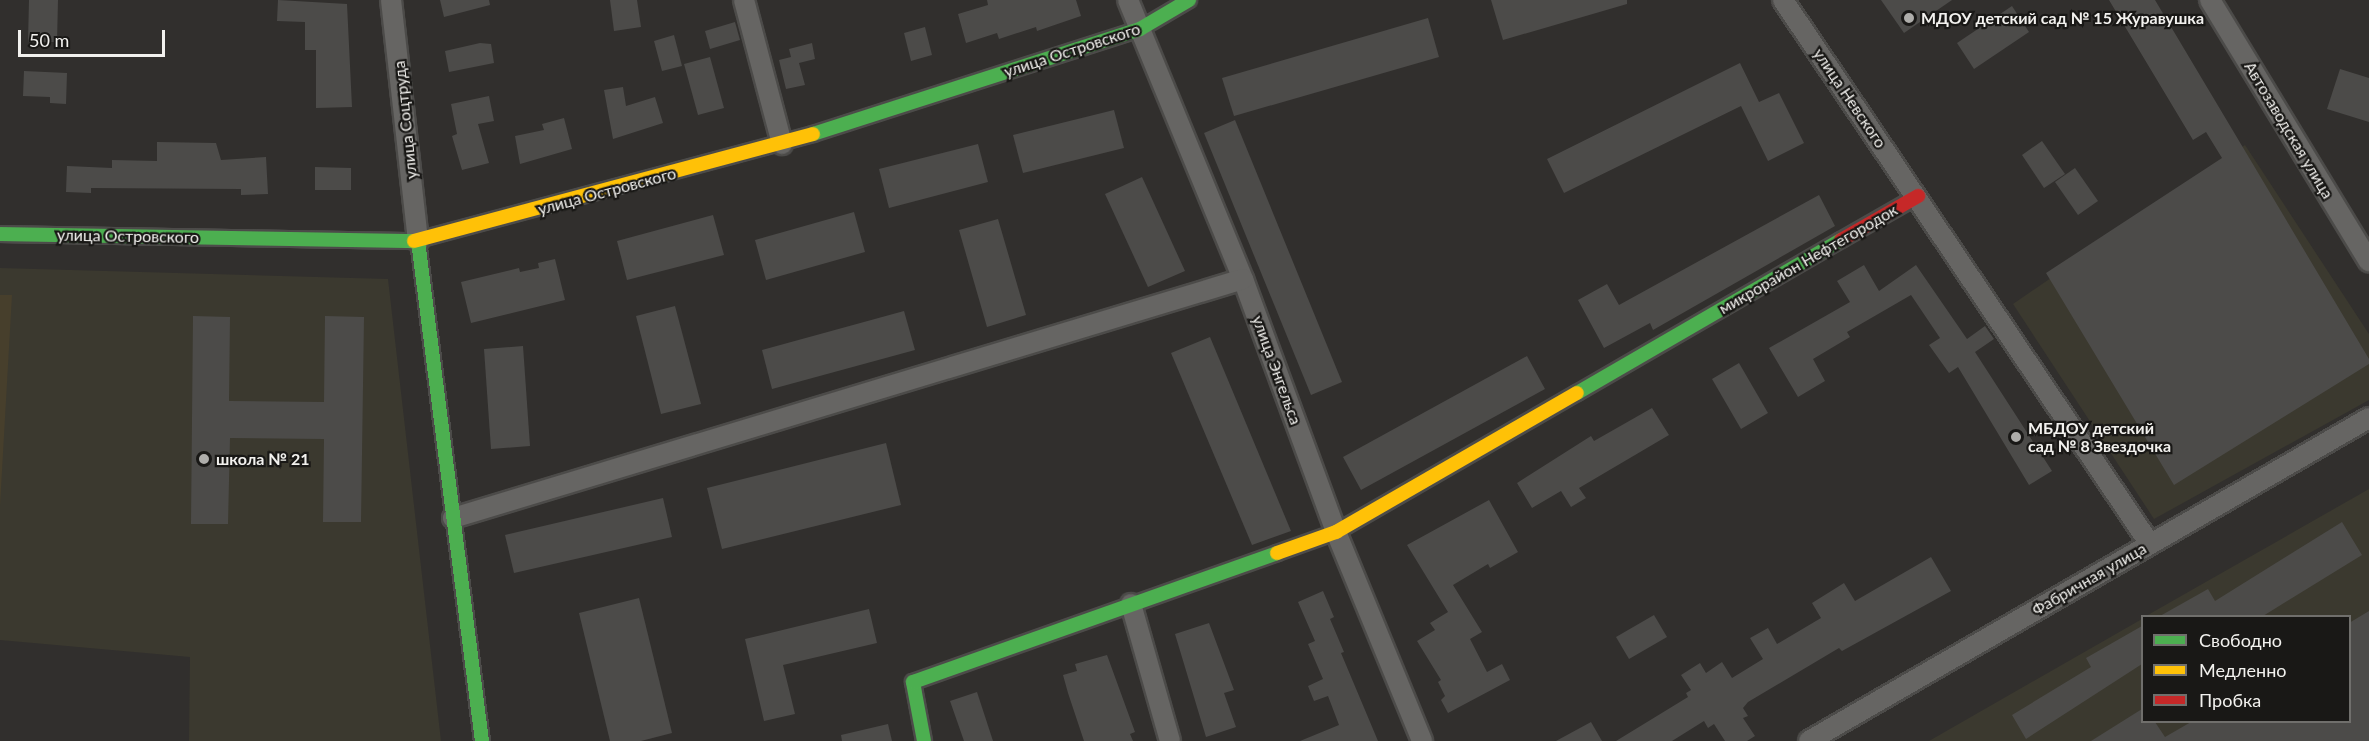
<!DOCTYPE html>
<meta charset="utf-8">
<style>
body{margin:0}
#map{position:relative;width:2369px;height:741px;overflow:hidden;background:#312f2d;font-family:Lato,sans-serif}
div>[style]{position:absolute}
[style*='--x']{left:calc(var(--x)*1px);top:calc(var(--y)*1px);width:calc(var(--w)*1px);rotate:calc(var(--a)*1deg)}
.built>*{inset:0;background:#3b392f}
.green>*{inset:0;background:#473f2c}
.building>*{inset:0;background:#4c4b49}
.roads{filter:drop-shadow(2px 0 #4c4b49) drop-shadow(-2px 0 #4c4b49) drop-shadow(0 2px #4c4b49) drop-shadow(0 -2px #4c4b49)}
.street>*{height:20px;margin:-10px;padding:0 10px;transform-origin:10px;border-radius:10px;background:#666563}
.fast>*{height:14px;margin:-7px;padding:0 7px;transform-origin:7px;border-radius:7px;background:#4caf50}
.slow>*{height:14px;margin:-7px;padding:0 7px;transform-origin:7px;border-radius:7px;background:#ffc107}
.jam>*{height:14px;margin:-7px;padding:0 7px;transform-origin:7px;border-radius:7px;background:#c62828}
.dots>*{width:16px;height:16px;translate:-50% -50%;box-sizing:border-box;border:3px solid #191816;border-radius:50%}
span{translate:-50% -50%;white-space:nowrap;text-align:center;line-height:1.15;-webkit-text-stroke:4.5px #191816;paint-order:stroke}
.poi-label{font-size:16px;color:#f2f1ee;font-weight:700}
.left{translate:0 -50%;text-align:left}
.street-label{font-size:16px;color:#f2f1ee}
.legend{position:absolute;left:2141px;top:615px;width:210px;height:108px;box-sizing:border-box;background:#191816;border:2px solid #706f6c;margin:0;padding:8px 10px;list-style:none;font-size:18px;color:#f2f1ee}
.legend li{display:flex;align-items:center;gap:12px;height:30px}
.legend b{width:30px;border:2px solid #706f6c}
.scale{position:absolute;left:18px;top:30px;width:147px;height:27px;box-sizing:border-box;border:3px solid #f2f1ee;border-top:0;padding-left:8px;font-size:18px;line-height:21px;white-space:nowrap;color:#f2f1ee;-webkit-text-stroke:4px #191816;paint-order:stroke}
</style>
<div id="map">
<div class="built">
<div style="clip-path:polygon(2245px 145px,2369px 334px,2369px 400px,2154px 519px,2013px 304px)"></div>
<div style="clip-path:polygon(0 268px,388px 279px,441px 741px,189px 741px,190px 657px,0 640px)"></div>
<div style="clip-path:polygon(2369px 489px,2369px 741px,1929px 741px,2142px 619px,2142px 722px,2350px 722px,2350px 616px,2146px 616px)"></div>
</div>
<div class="green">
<div style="clip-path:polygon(0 295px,12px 295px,0 506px)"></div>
</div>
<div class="building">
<div style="clip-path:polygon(29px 0,58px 0,57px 42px,28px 42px)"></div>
<div style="clip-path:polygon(278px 0,347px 4px,352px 107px,316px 108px,316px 50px,305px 50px,305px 22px,277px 21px)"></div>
<div style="clip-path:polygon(440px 0,489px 0,490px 5px,444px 17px)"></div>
<div style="clip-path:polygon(610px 0,637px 0,641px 27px,614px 31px)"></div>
<div style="clip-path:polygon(987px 0,1076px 0,1081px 16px,1037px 31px,1036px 27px,999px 39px,997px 33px,966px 43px,958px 14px,988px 5px)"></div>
<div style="clip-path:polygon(1491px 0,1627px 0,1627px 4px,1503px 40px)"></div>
<div style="clip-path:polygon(1881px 0,1952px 0,1904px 33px)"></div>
<div style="clip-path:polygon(2109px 0,2155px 0,2369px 359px,2369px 364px,2174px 485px,2046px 273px,2222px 158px,2206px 132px,2193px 140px)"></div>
<div style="clip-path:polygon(2012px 6px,2029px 32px,1974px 69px,1957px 43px)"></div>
<div style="clip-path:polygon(1428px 18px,1439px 57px,1234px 116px,1222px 78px)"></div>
<div style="clip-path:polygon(735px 22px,740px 40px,710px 49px,705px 31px)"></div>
<div style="clip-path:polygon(925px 27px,932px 55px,911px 61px,904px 33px)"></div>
<div style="clip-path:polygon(674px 35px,682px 66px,662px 71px,654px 41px)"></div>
<div style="clip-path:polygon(480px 43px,491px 44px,494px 63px,449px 72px,445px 51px)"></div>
<div style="clip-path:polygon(812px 43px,815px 59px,799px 63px,805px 85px,786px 89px,779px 60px,791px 57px,789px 49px)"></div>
<div style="clip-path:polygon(710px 57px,724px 108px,698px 115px,684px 64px)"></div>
<div style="clip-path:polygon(1740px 63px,1759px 102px,1779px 93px,1804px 143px,1768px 161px,1741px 106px,1564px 193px,1547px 159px)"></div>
<div style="clip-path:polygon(2340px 69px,2369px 78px,2369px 122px,2327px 109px)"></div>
<div style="clip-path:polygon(24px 71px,67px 73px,66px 104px,50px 103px,50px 97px,23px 96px)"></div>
<div style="clip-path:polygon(623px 87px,626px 106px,655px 97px,663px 123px,613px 139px,604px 90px)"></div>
<div style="clip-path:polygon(489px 96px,494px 121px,478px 124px,489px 163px,462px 170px,452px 136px,457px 134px,451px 104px)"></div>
<div style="clip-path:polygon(1114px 110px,1124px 148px,1023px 173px,1013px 135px)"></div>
<div style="clip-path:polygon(564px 118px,572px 149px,520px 164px,515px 136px,544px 130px,542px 124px)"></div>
<div style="clip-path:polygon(1235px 120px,1342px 382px,1311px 395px,1204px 133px)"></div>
<div style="clip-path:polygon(2042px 141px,2065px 174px,2044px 188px,2022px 155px)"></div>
<div style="clip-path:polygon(157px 142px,216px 143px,221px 160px,266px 157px,268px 194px,241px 195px,241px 189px,91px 188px,91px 193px,66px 192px,67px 166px,112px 168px,112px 160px,157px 161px)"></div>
<div style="clip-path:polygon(978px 144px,988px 182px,889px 208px,879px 169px)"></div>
<div style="clip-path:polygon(315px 167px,351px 168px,351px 190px,315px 190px)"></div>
<div style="clip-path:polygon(2075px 168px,2098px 201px,2078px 215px,2055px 182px)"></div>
<div style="clip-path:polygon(1142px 177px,1185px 271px,1148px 287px,1105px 194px)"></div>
<div style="clip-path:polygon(1819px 195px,1835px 226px,1653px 330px,1650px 323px,1604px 348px,1578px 300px,1607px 284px,1619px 305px)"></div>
<div style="clip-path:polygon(854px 212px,865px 252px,766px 280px,755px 240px)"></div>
<div style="clip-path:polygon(713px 215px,724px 255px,627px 280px,617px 241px)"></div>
<div style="clip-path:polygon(998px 219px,1026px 315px,987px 327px,959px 230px)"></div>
<div style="clip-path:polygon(555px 259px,565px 300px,471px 323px,461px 282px,519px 268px,520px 272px,539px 268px,538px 263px)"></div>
<div style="clip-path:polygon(1864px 265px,1879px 291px,1916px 265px,1967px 339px,1985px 326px,1994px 339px,1975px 352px,2052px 471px,2029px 485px,1958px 367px,1949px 373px,1929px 345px,1940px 338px,1911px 295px,1847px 332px,1850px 337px,1813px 359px,1825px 381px,1798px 397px,1769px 348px,1850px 302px,1837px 281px)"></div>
<div style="clip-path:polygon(675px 306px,701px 404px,661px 414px,636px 316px)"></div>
<div style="clip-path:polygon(904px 311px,915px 350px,772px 389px,762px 350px)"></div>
<div style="clip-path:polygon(193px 316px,230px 317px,229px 401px,324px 402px,325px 316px,364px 317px,361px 522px,323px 522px,324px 439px,230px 438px,228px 524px,191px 524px)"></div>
<div style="clip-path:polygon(1210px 337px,1291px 531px,1252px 545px,1171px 353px)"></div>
<div style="clip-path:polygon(523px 346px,530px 446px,491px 449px,484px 349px)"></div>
<div style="clip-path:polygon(1527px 356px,1545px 389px,1361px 490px,1343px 457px)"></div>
<div style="clip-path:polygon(1739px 363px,1768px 413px,1741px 429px,1712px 379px)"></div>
<div style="clip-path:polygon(1652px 408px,1669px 435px,1579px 488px,1586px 498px,1571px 507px,1561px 491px,1532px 508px,1517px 483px,1591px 436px,1594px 441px)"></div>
<div style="clip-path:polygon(886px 443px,901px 505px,722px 549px,707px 488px)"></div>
<div style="clip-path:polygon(663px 498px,672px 537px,514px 573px,505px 535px)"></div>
<div style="clip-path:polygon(1489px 500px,1518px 552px,1490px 568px,1488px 564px,1453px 585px,1482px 632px,1470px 639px,1487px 672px,1502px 664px,1510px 680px,1448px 713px,1441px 700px,1445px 696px,1438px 682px,1441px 680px,1417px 641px,1435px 630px,1430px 623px,1448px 612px,1407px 545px)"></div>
<div style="clip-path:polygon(2342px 522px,2362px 555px,2263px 616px,2160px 616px,2208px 589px,2215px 601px)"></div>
<div style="clip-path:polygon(1931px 557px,1951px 591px,1842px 651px,1839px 648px,1748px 702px,1743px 708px,1748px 716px,1743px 718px,1755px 736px,1747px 741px,1725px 741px,1714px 724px,1708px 728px,1704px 721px,1672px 741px,1616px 741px,1688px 697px,1686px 693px,1691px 690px,1681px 675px,1700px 663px,1706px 673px,1722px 662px,1732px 678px,1763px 659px,1750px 638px,1768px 628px,1777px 644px,1821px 618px,1812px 603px,1844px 583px,1855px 601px)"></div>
<div style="clip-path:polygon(1323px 591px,1334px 617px,1330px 619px,1344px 652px,1341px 653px,1378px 741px,1300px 741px,1339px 725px,1328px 696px,1314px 701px,1308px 686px,1323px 679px,1308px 644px,1315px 641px,1298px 602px)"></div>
<div style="clip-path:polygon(639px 598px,672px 733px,641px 741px,610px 741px,579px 613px)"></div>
<div style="clip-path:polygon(869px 609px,877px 643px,783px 665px,795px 714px,764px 721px,745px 639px)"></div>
<div style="clip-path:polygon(2369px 611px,2369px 741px,2091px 741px,2142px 709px,2142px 722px,2155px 722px,2165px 737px,2191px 722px,2349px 722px,2349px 623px)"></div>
<div style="clip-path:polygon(1654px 615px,1667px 637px,1629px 659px,1616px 637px)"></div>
<div style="clip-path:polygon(1209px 623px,1234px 690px,1224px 693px,1236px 727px,1206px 737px,1175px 634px)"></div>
<div style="clip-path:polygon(2142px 626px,2142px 664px,2026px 739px,2012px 715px,2091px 667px,2086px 658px)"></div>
<div style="clip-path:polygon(1107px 655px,1135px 732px,1130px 734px,1133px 741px,1084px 741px,1068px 693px,1063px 675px,1077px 671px,1075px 664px)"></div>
<div style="clip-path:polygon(977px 692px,993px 741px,964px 741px,950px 701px)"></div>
<div style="clip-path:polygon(1591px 722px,1602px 741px,1556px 741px)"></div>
<div style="clip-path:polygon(888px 724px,892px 741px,842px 741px,841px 735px)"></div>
</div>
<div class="roads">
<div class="street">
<div style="--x:391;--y:0;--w:243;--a:83.6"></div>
<div style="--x:744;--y:0;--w:149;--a:75.2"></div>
<div style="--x:1128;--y:0;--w:302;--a:67.6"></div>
<div style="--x:1243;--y:279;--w:270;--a:69.8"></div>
<div style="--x:1336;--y:532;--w:226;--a:67.6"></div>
<div style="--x:1783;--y:0;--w:656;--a:56"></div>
<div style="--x:2210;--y:0;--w:306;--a:58.7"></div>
<div style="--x:453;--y:518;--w:825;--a:-16.83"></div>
<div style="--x:1131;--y:604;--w:142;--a:74.1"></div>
<div style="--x:1809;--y:741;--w:646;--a:-29.98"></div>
</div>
<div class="fast">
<div style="--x:813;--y:134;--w:343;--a:-17.8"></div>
<div style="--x:1140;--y:29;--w:57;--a:-30.6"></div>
<div style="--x:0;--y:234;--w:414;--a:1"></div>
<div style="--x:418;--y:241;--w:504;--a:82.71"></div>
<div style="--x:1577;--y:393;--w:305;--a:-30.1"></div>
<div style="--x:924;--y:741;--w:60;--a:-100.6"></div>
<div style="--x:913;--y:682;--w:386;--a:-19.5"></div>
</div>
<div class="slow">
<div style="--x:414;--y:241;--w:413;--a:-15"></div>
<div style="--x:1277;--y:553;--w:63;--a:-19.6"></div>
<div style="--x:1336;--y:532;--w:278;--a:-30"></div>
</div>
<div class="jam">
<div style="--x:1841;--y:240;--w:89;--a:-29.7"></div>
</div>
</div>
<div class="dots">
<div style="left:1909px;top:18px;background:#aeadaa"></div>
<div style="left:2016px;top:437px;background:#aeadaa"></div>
<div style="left:204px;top:459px;background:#aeadaa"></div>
</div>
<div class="poi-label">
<span class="left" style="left:1921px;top:18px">МДОУ детский сад № 15 Журавушка</span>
<span class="left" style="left:2028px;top:437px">МБДОУ детский<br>сад № 8 Звездочка</span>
<span class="left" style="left:216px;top:459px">школа № 21</span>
</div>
<div class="street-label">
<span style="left:1072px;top:50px;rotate:-18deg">улица Островского</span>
<span style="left:1850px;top:98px;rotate:56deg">улица Невского</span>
<span style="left:405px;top:120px;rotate:-96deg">улица Соцтруда</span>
<span style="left:2289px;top:130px;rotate:59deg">Автозаводская улица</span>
<span style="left:607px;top:191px;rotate:-15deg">улица Островского</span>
<span style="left:128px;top:236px;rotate:1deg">улица Островского</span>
<span style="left:1808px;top:259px;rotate:-30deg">микрорайон Нефтегородок</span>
<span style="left:1277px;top:370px;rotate:70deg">улица Энгельса</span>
<span style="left:2089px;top:579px;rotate:-30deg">Фабричная улица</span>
</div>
<ul class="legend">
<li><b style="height:8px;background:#4caf50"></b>Свободно</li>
<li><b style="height:8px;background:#ffc107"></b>Медленно</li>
<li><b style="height:8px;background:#c62828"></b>Пробка</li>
</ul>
<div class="scale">50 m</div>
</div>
